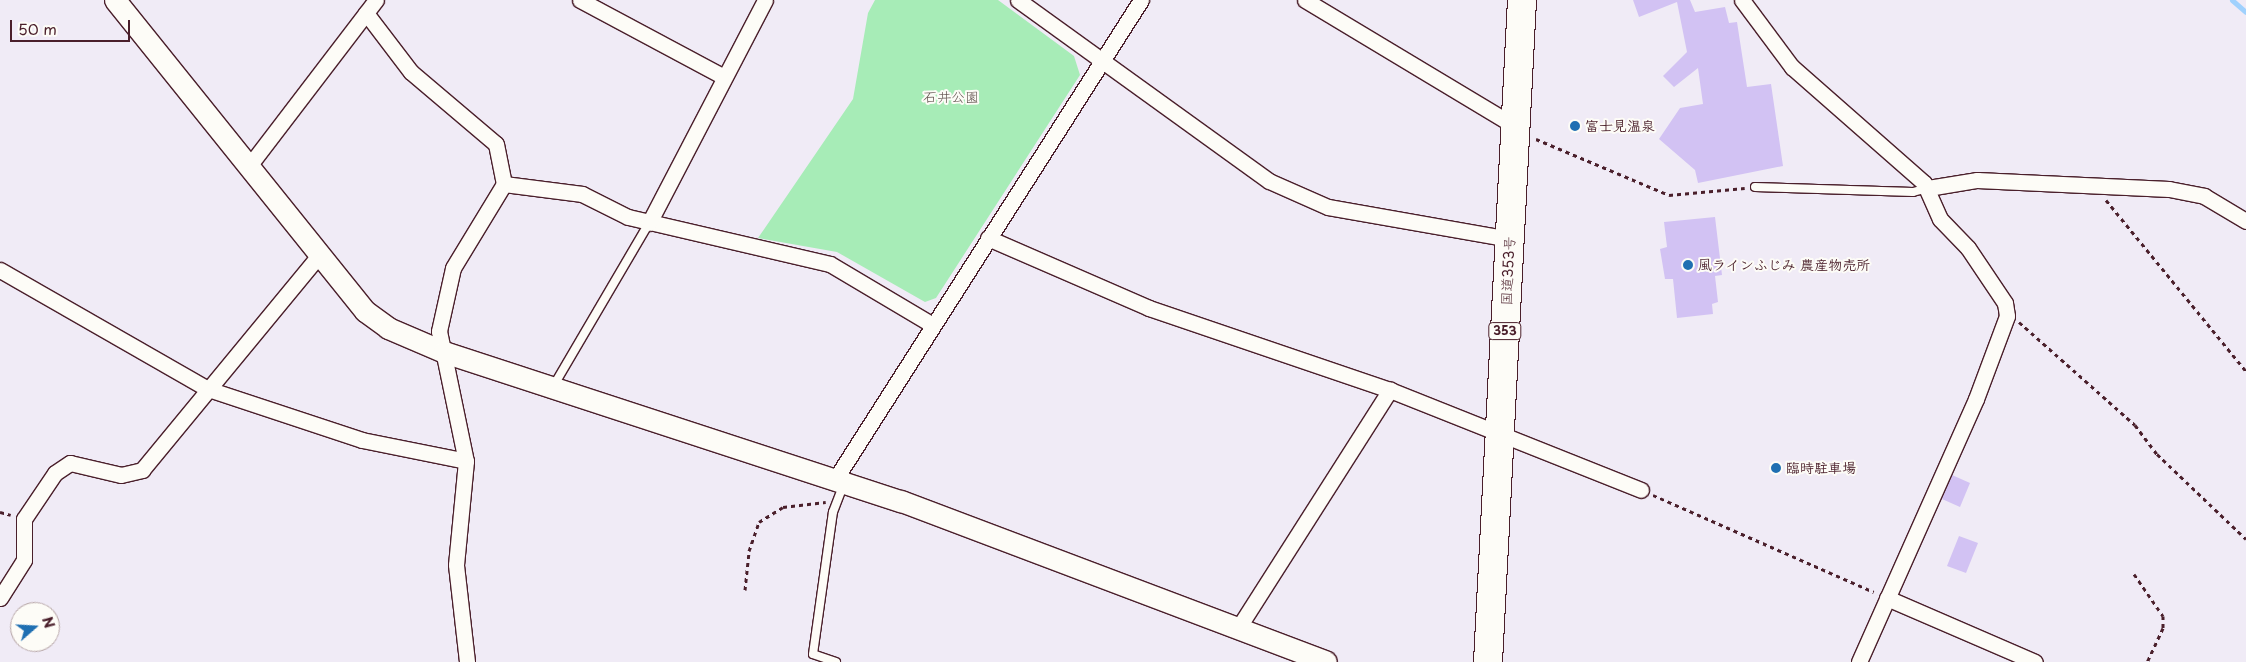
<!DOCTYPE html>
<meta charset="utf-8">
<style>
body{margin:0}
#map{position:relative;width:2246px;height:662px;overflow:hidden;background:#f0ebf6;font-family:"Playpen Sans","Klee One",sans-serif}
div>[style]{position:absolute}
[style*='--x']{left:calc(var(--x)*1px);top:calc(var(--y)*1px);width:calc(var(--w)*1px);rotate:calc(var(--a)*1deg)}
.green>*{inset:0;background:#a7ecb7}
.stream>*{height:5px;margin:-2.5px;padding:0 2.5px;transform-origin:2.5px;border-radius:2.5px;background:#a0d1fd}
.building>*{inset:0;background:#d2c2f3}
.path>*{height:3px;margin-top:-1.5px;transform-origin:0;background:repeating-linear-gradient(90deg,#4a1f2b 0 4px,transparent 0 8px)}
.roads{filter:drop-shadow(1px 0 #4a1f2b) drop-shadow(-1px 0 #4a1f2b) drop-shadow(0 1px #4a1f2b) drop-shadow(0 -1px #4a1f2b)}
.lane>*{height:8px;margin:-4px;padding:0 4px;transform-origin:4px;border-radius:4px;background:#fdfcf7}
.street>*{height:15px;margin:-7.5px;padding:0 7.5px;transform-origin:7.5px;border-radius:7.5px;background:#fdfcf7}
.secondary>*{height:21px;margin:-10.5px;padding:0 10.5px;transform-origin:10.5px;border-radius:10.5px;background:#fdfcf7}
.highway>*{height:28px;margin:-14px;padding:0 14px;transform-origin:14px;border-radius:14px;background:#fdfcf7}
.dots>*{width:14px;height:14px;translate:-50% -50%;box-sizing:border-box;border:2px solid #fdfcf7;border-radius:50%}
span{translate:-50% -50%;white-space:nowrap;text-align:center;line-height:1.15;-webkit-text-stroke:4px #fdfcf7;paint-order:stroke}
.shield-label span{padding:1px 4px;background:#fdfcf7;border:1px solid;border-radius:4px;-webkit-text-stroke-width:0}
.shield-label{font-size:12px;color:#4a1f2b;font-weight:700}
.park-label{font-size:14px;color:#61524e}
.poi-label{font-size:14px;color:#4a1f2b;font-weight:700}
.left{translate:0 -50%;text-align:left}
.street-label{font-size:14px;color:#4a1f2b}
.north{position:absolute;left:10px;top:602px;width:50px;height:50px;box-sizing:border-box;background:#fdfcf7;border:1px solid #b5a4a5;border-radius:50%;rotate:71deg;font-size:14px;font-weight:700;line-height:20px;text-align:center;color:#4a1f2b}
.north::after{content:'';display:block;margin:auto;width:18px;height:22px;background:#1f6fb2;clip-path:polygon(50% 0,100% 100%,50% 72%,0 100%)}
.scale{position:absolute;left:10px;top:20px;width:120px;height:22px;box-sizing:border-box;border:2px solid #4a1f2b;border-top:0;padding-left:6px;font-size:15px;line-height:18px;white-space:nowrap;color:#4a1f2b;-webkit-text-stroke:4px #fdfcf7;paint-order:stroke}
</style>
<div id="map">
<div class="green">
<div style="clip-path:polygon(875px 0,998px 0,1074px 56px,1080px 75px,936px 298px,925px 302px,837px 252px,758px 238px,853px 99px,868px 13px)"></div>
</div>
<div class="stream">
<div style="--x:2232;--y:0;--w:18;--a:41"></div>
</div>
<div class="building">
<div style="clip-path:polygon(1633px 0,1690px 0,1695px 12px,1725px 7px,1729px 23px,1737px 22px,1747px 87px,1771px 84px,1783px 166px,1698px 183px,1695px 170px,1659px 139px,1680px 108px,1703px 104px,1698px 68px,1674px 87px,1663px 76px,1687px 52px,1677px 2px,1639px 17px)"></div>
<div style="clip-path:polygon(1715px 217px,1722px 275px,1715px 276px,1718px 302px,1712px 304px,1713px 314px,1677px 318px,1673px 279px,1665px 279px,1660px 249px,1667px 247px,1664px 222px)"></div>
<div style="clip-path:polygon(1952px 475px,1970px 483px,1960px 507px,1942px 499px)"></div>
<div style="clip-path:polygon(1959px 536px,1978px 543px,1966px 573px,1947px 566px)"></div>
</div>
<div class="path">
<div style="--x:1536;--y:139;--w:144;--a:22.8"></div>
<div style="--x:1669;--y:195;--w:76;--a:-5.3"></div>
<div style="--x:2106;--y:200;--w:221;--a:50.7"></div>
<div style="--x:2019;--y:322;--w:155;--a:41.6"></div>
<div style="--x:2135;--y:425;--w:36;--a:53"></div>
<div style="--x:2157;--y:454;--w:123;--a:43.7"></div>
<div style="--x:1653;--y:495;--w:241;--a:23.7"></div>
<div style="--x:0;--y:512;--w:11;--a:15"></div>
<div style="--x:2134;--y:574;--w:51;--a:55.4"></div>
<div style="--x:2163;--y:616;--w:12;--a:90"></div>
<div style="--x:2163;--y:628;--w:38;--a:115"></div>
<div style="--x:745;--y:590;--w:39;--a:-84"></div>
<div style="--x:749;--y:551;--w:31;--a:-71"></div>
<div style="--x:759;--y:522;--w:28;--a:-32"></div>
<div style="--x:783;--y:507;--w:43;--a:-6.6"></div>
</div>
<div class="roads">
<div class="lane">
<div style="--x:1755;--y:187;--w:158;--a:1.8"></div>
<div style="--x:1913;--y:192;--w:16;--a:-15"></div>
<div style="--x:554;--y:385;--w:188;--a:-59.6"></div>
<div style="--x:836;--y:662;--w:24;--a:-161"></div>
<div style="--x:813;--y:654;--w:143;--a:-82"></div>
<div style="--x:833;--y:512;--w:31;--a:-69"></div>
</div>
<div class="street">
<div style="--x:580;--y:0;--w:163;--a:28.1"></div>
<div style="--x:1018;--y:0;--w:309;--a:35.8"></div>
<div style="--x:1269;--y:181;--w:64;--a:23.8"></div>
<div style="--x:1328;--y:207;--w:184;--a:10"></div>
<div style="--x:1305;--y:0;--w:245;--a:31"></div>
<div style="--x:1742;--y:0;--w:84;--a:53.3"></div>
<div style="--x:1792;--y:67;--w:176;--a:41.3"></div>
<div style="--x:1924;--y:183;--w:39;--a:66"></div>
<div style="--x:1940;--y:219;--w:40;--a:46"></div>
<div style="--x:1968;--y:248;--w:66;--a:56.1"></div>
<div style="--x:2005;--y:303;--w:13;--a:81"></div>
<div style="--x:2007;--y:316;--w:89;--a:110.5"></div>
<div style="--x:1976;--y:399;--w:288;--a:114"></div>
<div style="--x:366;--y:13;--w:74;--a:52.7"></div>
<div style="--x:411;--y:72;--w:111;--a:40.3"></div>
<div style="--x:496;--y:144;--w:41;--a:78.7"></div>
<div style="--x:504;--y:184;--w:98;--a:121.3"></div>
<div style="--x:453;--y:268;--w:65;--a:102.5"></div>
<div style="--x:439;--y:331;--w:133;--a:78.3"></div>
<div style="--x:466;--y:461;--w:104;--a:95.5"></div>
<div style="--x:456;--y:565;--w:98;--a:83.5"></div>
<div style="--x:249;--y:166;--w:209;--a:-52.6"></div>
<div style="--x:504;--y:184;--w:79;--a:7.3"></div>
<div style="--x:582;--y:194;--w:51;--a:26.6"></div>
<div style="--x:628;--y:217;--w:207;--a:13.1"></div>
<div style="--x:830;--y:264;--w:117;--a:30.7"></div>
<div style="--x:1928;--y:188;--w:50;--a:-9.3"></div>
<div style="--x:1977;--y:180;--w:192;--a:2.7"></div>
<div style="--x:2169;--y:189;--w:36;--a:11"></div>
<div style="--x:2204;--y:196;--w:49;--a:30.8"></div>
<div style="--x:649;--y:223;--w:251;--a:-62.5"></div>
<div style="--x:988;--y:238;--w:176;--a:23.5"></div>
<div style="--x:1149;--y:308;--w:255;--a:18.8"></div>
<div style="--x:1390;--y:390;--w:270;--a:21.7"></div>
<div style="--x:0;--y:270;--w:240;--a:29.8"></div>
<div style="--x:208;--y:389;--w:162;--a:18.3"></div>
<div style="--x:362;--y:440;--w:106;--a:11.4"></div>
<div style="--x:836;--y:478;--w:567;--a:-57.46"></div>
<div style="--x:0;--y:598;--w:45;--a:-57.7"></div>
<div style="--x:24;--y:560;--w:41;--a:-90"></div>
<div style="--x:24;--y:519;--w:55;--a:-56"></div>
<div style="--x:55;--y:473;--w:18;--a:-34"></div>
<div style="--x:70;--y:463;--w:52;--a:13.2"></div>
<div style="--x:121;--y:475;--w:22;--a:-13"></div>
<div style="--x:142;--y:470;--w:278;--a:-50.5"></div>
<div style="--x:1887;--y:598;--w:161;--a:23.4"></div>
<div style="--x:1237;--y:630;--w:285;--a:-57.5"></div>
</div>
<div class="secondary">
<div style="--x:115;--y:0;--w:399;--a:51.2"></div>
<div style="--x:365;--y:311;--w:29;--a:36"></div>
<div style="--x:388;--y:328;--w:61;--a:23.2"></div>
<div style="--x:444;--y:352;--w:481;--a:18.1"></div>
<div style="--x:901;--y:501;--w:454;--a:20.7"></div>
</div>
<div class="highway">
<div style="--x:1488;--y:662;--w:663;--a:-87.06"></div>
</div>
</div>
<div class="dots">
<div style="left:1575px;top:126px;background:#1f6fb2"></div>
<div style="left:1688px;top:265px;background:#1f6fb2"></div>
<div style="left:1776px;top:468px;background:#1f6fb2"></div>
</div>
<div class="shield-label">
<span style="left:1505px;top:331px">353</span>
</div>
<div class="park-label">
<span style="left:951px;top:97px">石井公園</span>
</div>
<div class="poi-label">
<span class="left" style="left:1585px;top:126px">富士見温泉</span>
<span class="left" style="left:1698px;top:265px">風ラインふじみ 農産物売所</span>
<span class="left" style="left:1786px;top:468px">臨時駐車場</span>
</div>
<div class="street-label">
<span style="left:1508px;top:271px;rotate:-87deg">国道353号</span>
</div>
<div class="north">N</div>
<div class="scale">50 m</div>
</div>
